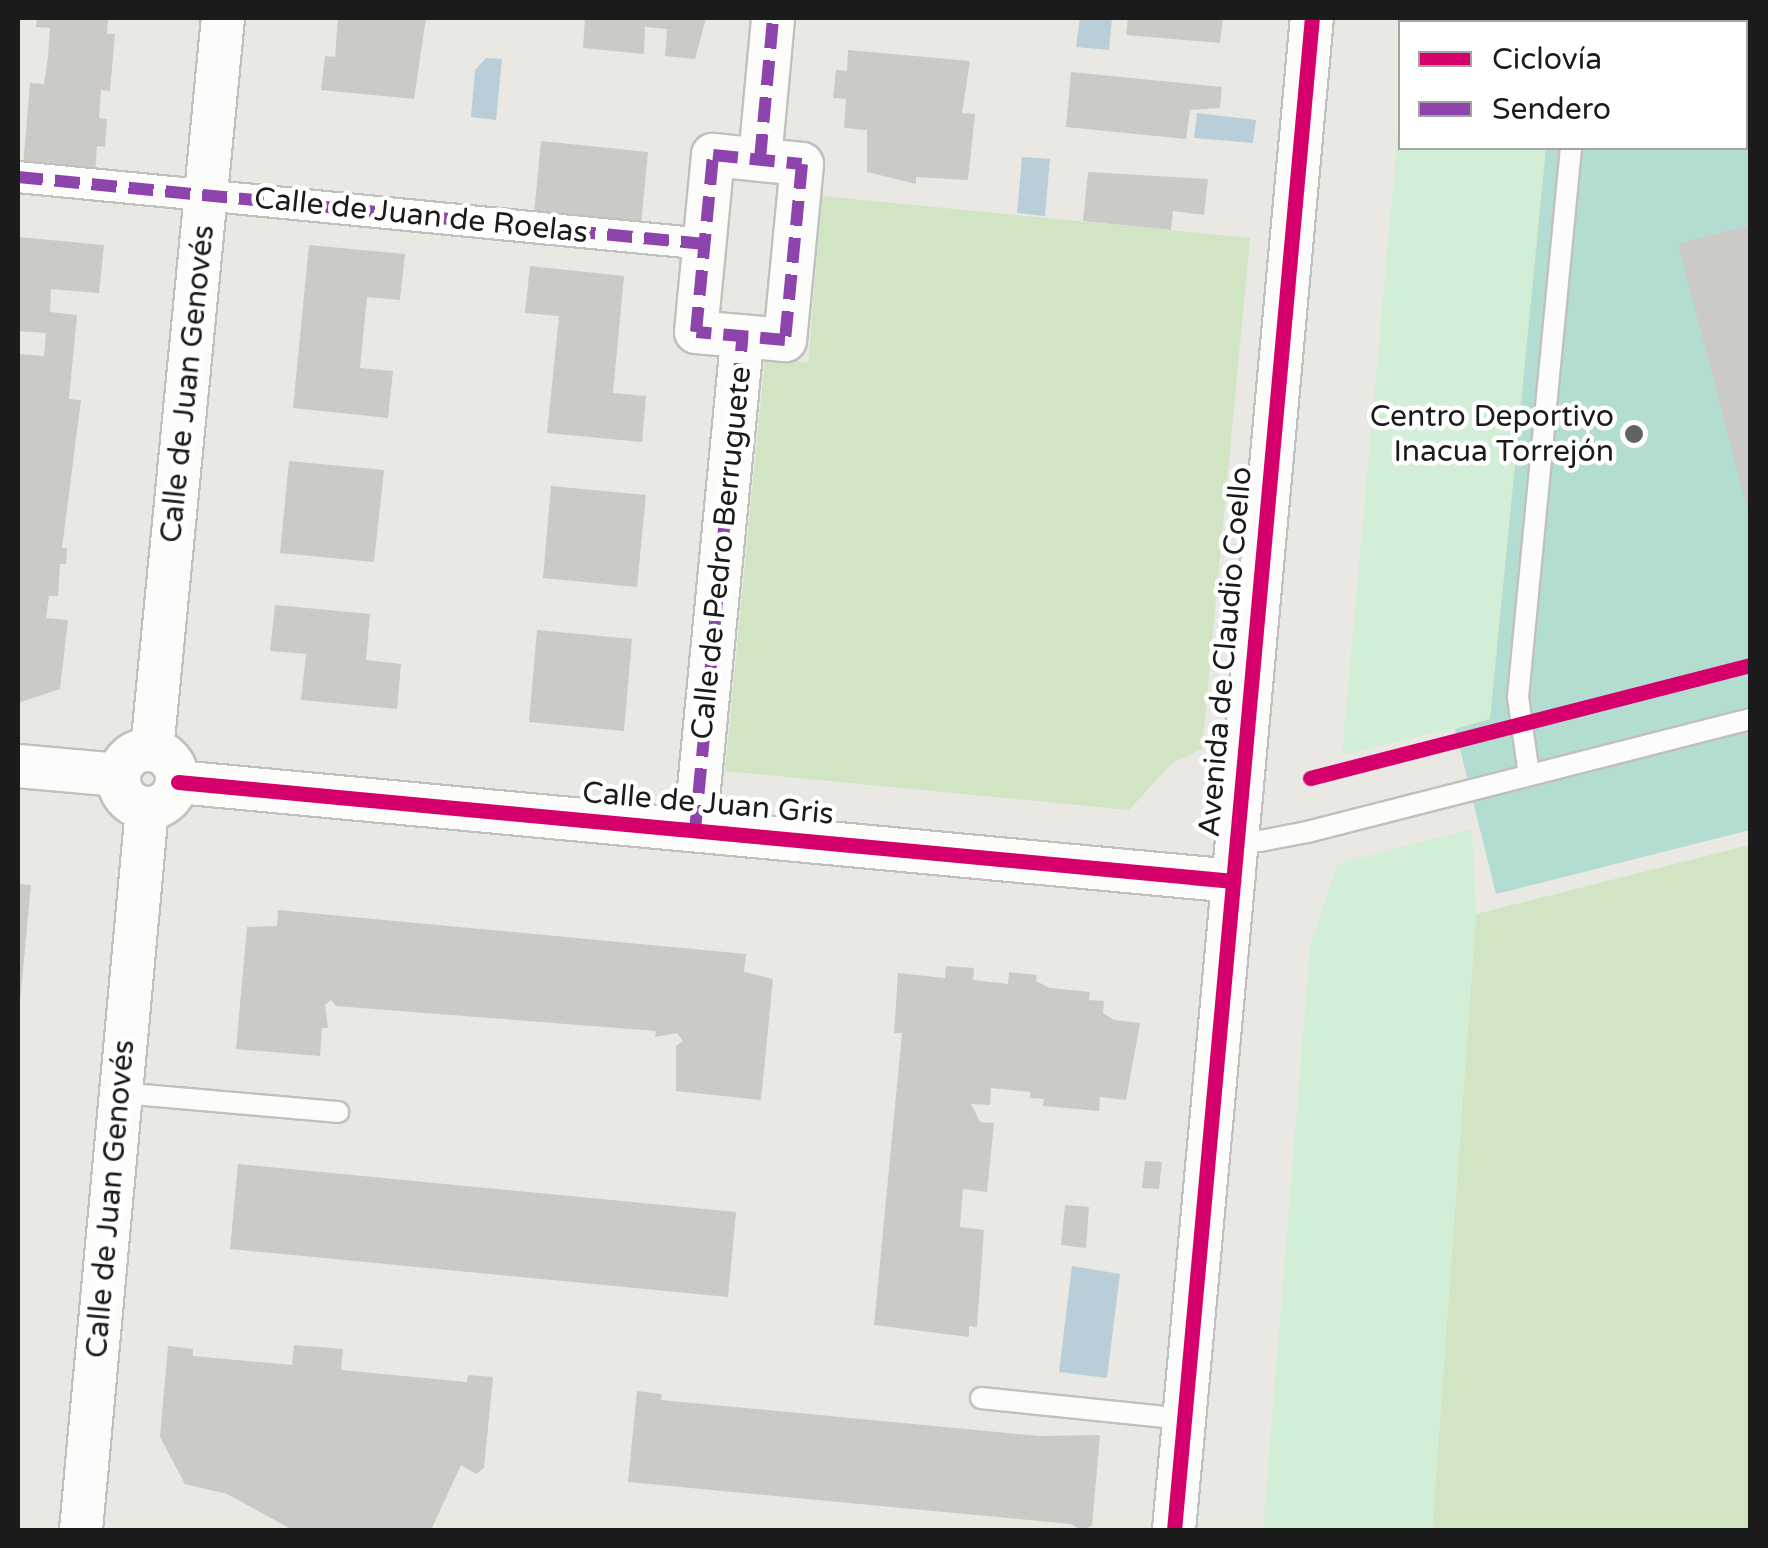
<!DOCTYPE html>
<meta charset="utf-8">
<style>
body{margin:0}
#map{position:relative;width:1768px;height:1548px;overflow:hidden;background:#e9e8e3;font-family:"Varela Round",sans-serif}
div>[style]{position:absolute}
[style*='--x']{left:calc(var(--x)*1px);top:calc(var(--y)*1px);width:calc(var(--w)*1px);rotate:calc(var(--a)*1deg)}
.grass>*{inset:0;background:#d1e5c4}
.park>*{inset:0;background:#d3eed6}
.pitch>*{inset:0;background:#b3ddd1}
.water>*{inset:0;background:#b9ced9}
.building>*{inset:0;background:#cccac6}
.roads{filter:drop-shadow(2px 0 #c0c0be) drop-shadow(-2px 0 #c0c0be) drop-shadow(0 2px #c0c0be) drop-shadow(0 -2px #c0c0be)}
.service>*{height:20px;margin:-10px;padding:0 10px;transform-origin:10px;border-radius:10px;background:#fcfcfb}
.pedestrian>*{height:30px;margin:-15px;padding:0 15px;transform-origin:15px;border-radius:15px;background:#fcfcfb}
.minor>*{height:42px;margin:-21px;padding:0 21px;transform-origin:21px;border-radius:21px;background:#fcfcfb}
.minor>.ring{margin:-21px;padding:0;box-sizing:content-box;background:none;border:42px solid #fcfcfb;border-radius:50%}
.quiet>*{height:12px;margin-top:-6px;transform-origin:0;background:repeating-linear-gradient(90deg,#8e44ad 0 25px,transparent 0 37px)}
.cycleway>*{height:15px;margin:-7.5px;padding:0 7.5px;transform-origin:7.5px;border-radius:7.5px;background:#d6006c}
.dots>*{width:28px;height:28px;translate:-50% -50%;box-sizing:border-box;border:5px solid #fff;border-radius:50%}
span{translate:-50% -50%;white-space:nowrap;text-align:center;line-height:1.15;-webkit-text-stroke:9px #fff;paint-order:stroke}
.street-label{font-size:30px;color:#1b1b1b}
.poi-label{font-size:30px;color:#1b1b1b}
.right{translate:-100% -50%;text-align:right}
.frame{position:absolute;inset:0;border:20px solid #1b1b1b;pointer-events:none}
.legend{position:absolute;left:1398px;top:20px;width:350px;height:130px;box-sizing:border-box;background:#fff;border:2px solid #a4a4a4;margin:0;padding:12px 18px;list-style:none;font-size:30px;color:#1b1b1b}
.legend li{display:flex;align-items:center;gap:20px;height:50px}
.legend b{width:50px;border:2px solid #a4a4a4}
</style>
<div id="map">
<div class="grass">
<div style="clip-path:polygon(822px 196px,1250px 238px,1202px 749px,1172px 763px,1129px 810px,725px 771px,765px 357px,808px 363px)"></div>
<div style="clip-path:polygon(1750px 845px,1750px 1530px,1432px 1530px,1476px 914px)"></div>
</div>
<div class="park">
<div style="clip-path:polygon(1400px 109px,1400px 148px,1546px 148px,1490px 720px,1342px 755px)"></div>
<div style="clip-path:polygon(1472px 829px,1476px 914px,1432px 1530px,1263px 1530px,1310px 948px,1337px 864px)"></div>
</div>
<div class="pitch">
<div style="clip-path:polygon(1559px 18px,1750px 18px,1750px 830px,1496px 894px,1455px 729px,1490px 719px,1546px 148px,1746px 148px,1746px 22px,1558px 22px)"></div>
</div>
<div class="water">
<div style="clip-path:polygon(1080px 18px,1112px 18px,1109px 50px,1076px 47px)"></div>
<div style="clip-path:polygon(486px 58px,502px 59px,496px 120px,471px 117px,475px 70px)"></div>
<div style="clip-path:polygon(1197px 113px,1256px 120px,1253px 143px,1194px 138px)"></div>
<div style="clip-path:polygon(1022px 157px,1050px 159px,1045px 216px,1017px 213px)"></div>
<div style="clip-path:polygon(1072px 1266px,1120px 1274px,1107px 1378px,1059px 1372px)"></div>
</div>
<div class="building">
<div style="clip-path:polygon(37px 18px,108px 18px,107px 34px,115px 34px,110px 91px,101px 90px,99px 118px,107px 119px,105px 147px,97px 146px,95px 174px,23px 167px,30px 83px,44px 84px,48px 56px,50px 28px,36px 27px)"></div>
<div style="clip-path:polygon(338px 18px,426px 18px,414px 99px,321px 90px,325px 56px,335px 57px)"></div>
<div style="clip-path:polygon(585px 18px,706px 18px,695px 59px,665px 56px,667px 29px,645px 27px,644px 54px,583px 48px)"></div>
<div style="clip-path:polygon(1128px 18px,1223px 18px,1220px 43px,1126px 35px)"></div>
<div style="clip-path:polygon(848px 50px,970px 61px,962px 113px,975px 114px,968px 180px,916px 177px,916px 184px,867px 172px,867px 130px,844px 128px,846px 99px,833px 98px,836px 70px,847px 71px)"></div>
<div style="clip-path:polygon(1071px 72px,1222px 87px,1220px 108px,1190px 110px,1186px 139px,1066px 127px)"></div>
<div style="clip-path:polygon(541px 141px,648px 152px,641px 225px,534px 214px)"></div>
<div style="clip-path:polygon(1088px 172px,1208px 179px,1204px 215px,1173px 211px,1171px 230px,1083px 221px)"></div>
<div style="clip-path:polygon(1750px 225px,1750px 514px,1749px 515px,1678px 244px)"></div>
<div style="clip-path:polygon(18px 237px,104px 245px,99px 293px,51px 289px,50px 312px,77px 315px,69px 399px,81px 400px,62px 548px,67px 548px,66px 564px,60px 564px,58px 596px,49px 596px,46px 618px,68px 620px,60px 689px,18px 703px,18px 354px,44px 356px,46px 333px,18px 331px)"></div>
<div style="clip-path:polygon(309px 245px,405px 254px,400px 300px,367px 297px,360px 368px,393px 371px,388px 418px,293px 408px)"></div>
<div style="clip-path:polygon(530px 266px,624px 276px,613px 393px,646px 396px,642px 442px,547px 433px,559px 316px,525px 313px)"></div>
<div style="clip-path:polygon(289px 461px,384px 470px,374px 562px,280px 553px)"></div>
<div style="clip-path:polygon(551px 486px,646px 495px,637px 587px,543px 578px)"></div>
<div style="clip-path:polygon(275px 605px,370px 614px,366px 660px,401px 664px,397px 709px,301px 700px,306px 654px,270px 651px)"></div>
<div style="clip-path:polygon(537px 630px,632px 639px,624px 731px,529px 722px)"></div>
<div style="clip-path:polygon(18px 884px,31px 885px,20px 1002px,18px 1002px)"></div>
<div style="clip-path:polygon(278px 910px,746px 954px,744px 972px,773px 979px,761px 1100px,676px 1091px,676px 1046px,683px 1041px,677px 1033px,655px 1037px,656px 1031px,336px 1006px,331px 1000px,325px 1005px,328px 1028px,322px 1028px,320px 1056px,236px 1049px,247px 927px,277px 926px)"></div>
<div style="clip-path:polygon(946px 966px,974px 968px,973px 980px,1008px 984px,1009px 972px,1037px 975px,1036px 981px,1050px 988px,1090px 992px,1089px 1000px,1104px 1001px,1103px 1013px,1114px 1020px,1140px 1023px,1126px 1100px,1100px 1097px,1099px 1111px,1043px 1106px,1044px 1099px,1030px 1098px,1030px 1092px,991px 1088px,990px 1105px,971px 1104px,980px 1122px,994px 1123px,987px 1192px,963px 1189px,960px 1227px,984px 1230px,977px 1327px,969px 1326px,969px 1337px,874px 1325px,902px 1033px,894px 1033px,898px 973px,945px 978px)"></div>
<div style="clip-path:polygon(1145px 1161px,1162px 1162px,1159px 1189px,1142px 1188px)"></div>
<div style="clip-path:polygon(238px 1164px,736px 1212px,728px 1297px,230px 1249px)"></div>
<div style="clip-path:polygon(1065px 1205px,1089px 1207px,1086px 1248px,1061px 1245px)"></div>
<div style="clip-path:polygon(294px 1345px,343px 1349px,341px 1370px,467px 1382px,468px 1375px,493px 1377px,484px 1468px,476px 1474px,461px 1465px,431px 1530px,293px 1530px,227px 1494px,185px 1484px,160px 1437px,168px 1346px,193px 1349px,193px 1356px,292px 1365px)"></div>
<div style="clip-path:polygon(637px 1391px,662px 1394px,661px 1400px,1039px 1436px,1100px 1435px,1092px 1526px,1081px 1530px,1071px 1524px,628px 1482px)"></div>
</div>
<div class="roads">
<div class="service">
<div style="--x:1583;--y:22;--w:4;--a:-76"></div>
<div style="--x:1529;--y:775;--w:79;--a:-98"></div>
<div style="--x:1518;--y:697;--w:552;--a:-84.49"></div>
<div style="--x:1237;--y:837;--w:23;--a:10"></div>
<div style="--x:1260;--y:841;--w:48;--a:-10.8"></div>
<div style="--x:1307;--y:832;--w:457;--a:-14.3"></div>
<div style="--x:121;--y:1093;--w:218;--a:5"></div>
<div style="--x:981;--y:1398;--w:204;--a:5.9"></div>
</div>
<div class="pedestrian">
<div style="--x:18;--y:177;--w:690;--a:5.57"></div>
</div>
<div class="minor">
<div style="--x:713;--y:155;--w:89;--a:5.8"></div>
<div style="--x:802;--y:164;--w:177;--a:95.5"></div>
<div style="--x:785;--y:340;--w:89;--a:-174.9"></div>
<div style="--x:696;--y:332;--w:178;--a:-84.5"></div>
<div style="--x:760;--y:159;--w:142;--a:-84.7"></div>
<div style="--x:152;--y:750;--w:735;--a:-84.46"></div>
<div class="ring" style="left:119px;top:750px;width:16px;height:16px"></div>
<div style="--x:18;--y:766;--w:101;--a:5.1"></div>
<div style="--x:178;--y:782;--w:1060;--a:5.36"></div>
<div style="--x:695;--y:830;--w:496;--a:-84.5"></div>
<div style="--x:81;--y:1530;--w:724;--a:-84.77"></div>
<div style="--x:1174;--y:1530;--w:1518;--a:-84.79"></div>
</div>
</div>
<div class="quiet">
<div style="--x:713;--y:155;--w:89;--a:5.8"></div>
<div style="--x:802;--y:164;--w:177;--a:95.5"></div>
<div style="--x:785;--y:340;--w:89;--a:-174.9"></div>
<div style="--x:696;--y:332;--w:178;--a:-84.5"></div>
<div style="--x:760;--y:159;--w:142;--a:-84.7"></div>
<div style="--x:18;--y:177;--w:690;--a:5.57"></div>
<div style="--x:695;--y:830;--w:496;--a:-84.5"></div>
</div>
<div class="cycleway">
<div style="--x:1310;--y:778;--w:454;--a:-14.4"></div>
<div style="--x:178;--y:782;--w:1060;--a:5.36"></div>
<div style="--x:1174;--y:1530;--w:1518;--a:-84.79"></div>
</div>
<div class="dots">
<div style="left:1634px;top:434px;background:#636361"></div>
</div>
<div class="street-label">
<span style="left:421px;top:216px;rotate:6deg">Calle de Juan de Roelas</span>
<span style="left:188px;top:384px;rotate:-84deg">Calle de Juan Genovés</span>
<span style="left:722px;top:553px;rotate:-84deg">Calle de Pedro Berruguete</span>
<span style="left:1226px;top:652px;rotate:-85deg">Avenida de Claudio Coello</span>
<span style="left:708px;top:804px;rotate:5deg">Calle de Juan Gris</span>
<span style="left:111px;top:1199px;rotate:-85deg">Calle de Juan Genovés</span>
</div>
<div class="poi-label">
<span class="right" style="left:1614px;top:434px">Centro Deportivo<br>Inacua Torrejón</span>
</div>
<div class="frame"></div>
<ul class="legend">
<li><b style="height:12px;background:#d6006c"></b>Ciclovía</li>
<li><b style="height:12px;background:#8e44ad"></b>Sendero</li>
</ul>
</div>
